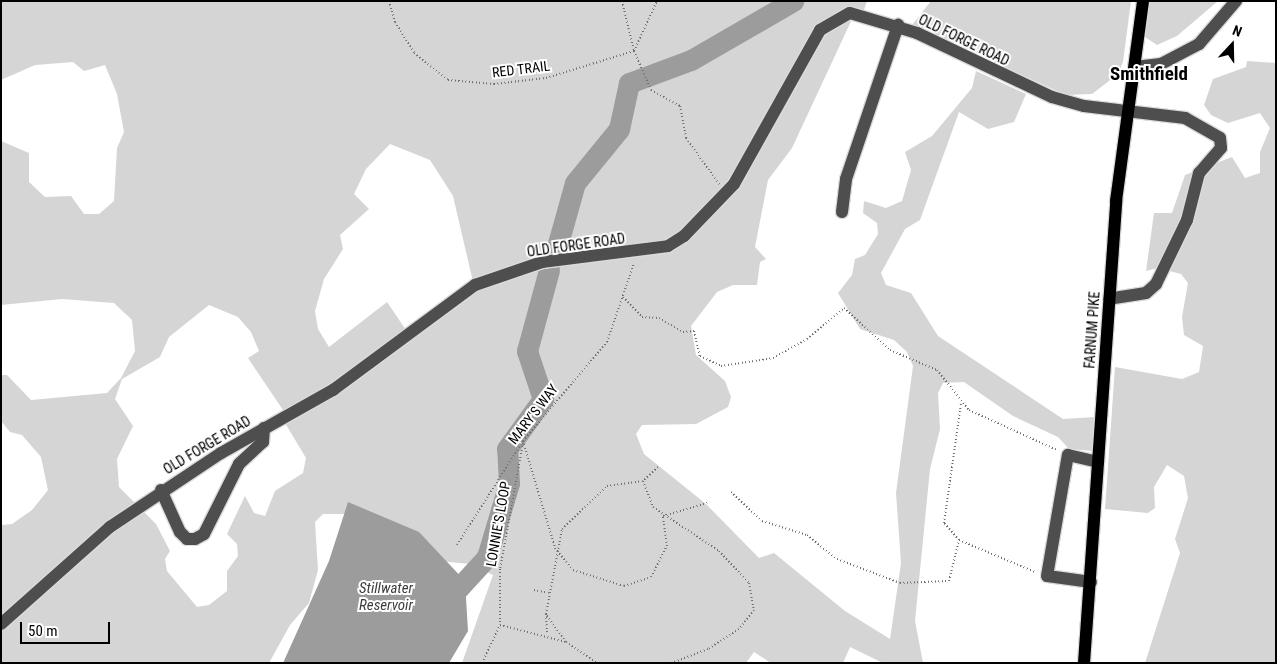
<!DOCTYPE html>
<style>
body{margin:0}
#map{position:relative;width:1277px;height:664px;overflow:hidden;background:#fff;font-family:"Roboto Condensed",sans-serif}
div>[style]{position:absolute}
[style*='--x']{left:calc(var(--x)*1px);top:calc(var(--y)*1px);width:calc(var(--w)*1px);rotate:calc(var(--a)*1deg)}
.green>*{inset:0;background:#d5d5d5}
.water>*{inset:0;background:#9c9c9c}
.river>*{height:21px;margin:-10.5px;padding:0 10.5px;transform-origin:10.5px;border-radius:10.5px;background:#9c9c9c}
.path>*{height:2px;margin-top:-1px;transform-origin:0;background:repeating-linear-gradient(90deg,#707070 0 1px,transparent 0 3.5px)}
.roads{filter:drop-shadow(1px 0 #dbdbdb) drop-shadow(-1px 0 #dbdbdb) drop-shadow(0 1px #dbdbdb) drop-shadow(0 -1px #dbdbdb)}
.minor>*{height:12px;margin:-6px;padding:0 6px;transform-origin:6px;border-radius:6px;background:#4e4e4e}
.major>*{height:12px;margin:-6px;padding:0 6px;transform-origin:6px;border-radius:6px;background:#000}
span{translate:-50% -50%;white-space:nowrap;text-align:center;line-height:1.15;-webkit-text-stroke:4px #fff;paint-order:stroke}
.street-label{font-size:14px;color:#000}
.water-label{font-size:15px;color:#3d3d3d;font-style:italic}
.district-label{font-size:19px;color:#000;font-weight:700}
.frame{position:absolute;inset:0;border:2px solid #000;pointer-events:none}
.north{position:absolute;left:1207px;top:20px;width:50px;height:50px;-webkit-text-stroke:4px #fff;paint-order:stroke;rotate:21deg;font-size:14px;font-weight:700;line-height:20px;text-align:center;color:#000}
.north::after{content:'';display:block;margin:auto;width:18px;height:22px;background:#000;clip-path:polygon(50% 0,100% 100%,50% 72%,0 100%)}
.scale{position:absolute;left:20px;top:622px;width:90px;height:22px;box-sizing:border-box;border:2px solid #000;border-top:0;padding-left:6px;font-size:15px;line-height:18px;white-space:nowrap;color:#000;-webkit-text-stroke:4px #fff;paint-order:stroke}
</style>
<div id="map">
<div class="green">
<div style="clip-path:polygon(evenodd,1px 1px,867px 1px,863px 13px,853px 17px,792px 148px,768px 180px,755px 247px,766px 259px,760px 262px,757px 285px,733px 285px,717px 292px,691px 326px,696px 355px,725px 381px,731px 397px,728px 407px,696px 424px,642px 425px,636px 434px,644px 454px,706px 504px,759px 558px,774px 553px,845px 611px,890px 639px,901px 563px,896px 493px,913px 366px,907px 352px,894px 340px,860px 329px,838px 293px,852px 275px,855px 259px,865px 255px,878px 234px,877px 223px,863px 213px,864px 201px,886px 208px,902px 201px,911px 170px,905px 152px,932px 136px,972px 88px,976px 71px,1026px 94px,1014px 122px,988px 129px,959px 112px,920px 220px,905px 229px,881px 273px,886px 285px,911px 293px,938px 336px,1063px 419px,1095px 417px,1093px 451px,1069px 449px,1058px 437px,1013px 416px,964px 382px,943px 383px,938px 393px,940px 429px,930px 469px,915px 621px,923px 663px,883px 663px,850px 647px,843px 663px,771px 663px,754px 652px,746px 663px,462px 663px,493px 575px,470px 564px,439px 561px,347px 514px,323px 514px,315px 522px,318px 570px,309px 603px,290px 625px,269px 663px,1px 663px,1px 525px,12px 524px,32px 510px,48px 490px,41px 457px,22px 435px,10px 432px,1px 421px,1px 375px,7px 375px,31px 400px,107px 393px,121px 378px,135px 351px,132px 320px,114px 303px,62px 299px,1px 305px,1px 141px,29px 153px,29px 182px,45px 197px,71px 196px,84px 214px,99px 214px,114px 201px,117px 148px,124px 132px,117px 94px,105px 65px,84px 71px,73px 62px,35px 65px,1px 80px,1px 1px,390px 144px,430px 160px,453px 196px,474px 286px,408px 333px,387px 302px,329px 347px,318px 329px,315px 311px,324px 279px,343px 249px,340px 235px,369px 209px,354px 194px,366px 169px,390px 144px,1px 1px,209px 305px,238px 317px,251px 332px,259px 351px,248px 358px,285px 413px,282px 418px,306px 458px,303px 473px,275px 491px,265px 516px,254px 513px,245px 496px,227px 534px,237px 544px,238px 556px,227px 571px,227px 591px,209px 605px,197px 607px,167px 571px,165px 559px,170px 551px,156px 524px,119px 487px,117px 459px,133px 426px,115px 399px,122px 379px,160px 357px,169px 337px,209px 305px)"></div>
<div style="clip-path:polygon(931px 1px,1131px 1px,1123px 62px,1118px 74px,1092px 94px,1066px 95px,912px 25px)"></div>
<div style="clip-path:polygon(1148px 1px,1218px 1px,1177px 36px,1157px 45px,1145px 37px)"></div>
<div style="clip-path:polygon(1247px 61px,1276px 63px,1276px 663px,1145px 663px,1180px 553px,1175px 539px,1188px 498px,1184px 476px,1167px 465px,1154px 487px,1155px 508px,1148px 513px,1105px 509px,1115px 367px,1182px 379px,1199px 372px,1203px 346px,1184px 335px,1182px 317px,1188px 283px,1181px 274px,1158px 268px,1146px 271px,1154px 213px,1172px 213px,1185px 175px,1232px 157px,1245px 178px,1260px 173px,1260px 152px,1270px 128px,1260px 113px,1228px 123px,1211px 115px,1204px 105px,1213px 79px,1246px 67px)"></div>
</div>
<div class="water">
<div style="clip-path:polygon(348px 502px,419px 532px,465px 581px,468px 631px,449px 663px,283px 663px,329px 561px)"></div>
</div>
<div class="river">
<div style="--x:557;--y:247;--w:66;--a:-74.3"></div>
<div style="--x:575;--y:183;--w:70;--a:-50.8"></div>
<div style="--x:619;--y:129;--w:47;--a:-77.7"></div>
<div style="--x:629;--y:83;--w:66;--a:-20.4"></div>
<div style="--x:691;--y:60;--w:118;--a:-30"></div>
<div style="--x:445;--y:603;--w:62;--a:-47.6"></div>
<div style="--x:487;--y:557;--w:77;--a:-73.4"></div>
<div style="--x:509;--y:483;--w:34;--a:-93"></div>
<div style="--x:507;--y:449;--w:62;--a:-54.2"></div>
<div style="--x:543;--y:399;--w:51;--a:-108.4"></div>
<div style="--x:527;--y:351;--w:84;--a:-74.8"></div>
</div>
<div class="path">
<div style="--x:389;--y:1;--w:22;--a:74"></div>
<div style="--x:395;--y:22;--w:36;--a:58"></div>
<div style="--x:414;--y:53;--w:43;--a:38.5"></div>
<div style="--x:448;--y:80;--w:46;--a:5"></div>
<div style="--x:494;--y:84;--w:52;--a:-6.6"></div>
<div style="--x:546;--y:78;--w:92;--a:-17.1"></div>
<div style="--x:634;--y:51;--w:43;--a:66.4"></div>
<div style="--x:651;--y:90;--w:33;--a:29"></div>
<div style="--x:680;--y:106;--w:33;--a:79"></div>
<div style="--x:686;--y:138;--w:57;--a:54.3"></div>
<div style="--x:622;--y:1;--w:51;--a:76.5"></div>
<div style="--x:634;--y:51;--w:55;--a:-65.3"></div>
<div style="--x:623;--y:297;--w:28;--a:46"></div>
<div style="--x:642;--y:317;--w:17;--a:3"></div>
<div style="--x:659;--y:318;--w:28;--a:30"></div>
<div style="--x:683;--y:332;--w:11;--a:-5"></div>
<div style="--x:694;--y:331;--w:26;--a:77"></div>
<div style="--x:700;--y:356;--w:23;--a:25"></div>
<div style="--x:721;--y:366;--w:53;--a:-8.7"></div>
<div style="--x:773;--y:358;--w:39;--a:-29"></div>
<div style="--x:807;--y:339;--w:48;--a:-40"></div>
<div style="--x:844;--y:308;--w:62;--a:42.4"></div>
<div style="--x:890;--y:350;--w:51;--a:23.1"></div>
<div style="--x:937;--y:370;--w:51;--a:51.3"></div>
<div style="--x:969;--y:410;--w:97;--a:24.4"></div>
<div style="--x:523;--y:441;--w:112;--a:73.3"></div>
<div style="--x:555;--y:548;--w:28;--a:51"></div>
<div style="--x:573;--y:570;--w:53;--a:17.4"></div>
<div style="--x:624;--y:586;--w:28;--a:-18"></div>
<div style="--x:651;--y:577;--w:35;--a:-63"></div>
<div style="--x:667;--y:546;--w:30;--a:-98"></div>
<div style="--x:663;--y:516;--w:46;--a:-16.5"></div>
<div style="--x:523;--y:443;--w:128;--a:100.3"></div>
<div style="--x:500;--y:569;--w:56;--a:90"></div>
<div style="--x:500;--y:625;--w:68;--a:14.4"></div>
<div style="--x:566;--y:642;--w:37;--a:34"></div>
<div style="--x:658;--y:467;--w:21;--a:137"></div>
<div style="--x:643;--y:481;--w:28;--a:69"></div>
<div style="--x:653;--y:507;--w:79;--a:33.7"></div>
<div style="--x:719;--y:551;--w:44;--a:46.8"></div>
<div style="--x:749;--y:583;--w:27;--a:80"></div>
<div style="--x:754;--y:610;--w:24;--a:128"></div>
<div style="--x:739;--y:629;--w:37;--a:147"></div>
<div style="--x:708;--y:649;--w:39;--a:159"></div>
<div style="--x:731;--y:492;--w:42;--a:43.1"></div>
<div style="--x:762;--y:521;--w:47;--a:17.3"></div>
<div style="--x:807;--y:535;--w:38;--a:39"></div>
<div style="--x:837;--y:559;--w:67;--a:20.9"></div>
<div style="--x:900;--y:583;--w:49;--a:-2.3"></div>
<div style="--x:949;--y:581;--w:42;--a:-76.3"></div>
<div style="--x:959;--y:540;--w:23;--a:-131"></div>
<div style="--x:944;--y:523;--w:121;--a:-81.9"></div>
<div style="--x:959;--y:540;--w:82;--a:22.8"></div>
<div style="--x:457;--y:545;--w:123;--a:-57.6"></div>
<div style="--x:523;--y:441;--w:130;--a:-49.7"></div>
<div style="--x:607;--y:342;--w:83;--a:-71.1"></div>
<div style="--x:534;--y:590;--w:15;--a:11"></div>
<div style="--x:546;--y:614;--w:20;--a:87"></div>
<div style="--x:566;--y:642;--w:34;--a:-126"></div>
<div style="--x:546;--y:614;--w:86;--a:-79.3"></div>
<div style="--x:562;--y:529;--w:62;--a:-43.7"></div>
<div style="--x:607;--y:486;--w:36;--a:-8"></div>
<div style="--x:482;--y:663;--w:42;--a:-64.7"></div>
</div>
<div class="roads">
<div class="minor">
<div style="--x:1135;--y:67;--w:26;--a:-7"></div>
<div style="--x:1161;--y:64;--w:43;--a:-27.8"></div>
<div style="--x:1199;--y:44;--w:57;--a:-49.3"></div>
<div style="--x:842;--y:212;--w:33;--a:-83"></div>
<div style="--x:846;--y:179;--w:163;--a:-71.3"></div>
<div style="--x:161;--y:490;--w:46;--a:65.7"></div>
<div style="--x:180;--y:532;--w:10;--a:45"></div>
<div style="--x:187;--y:539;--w:8;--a:0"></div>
<div style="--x:195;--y:539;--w:10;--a:-29"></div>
<div style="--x:204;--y:534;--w:78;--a:-63.4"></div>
<div style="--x:239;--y:464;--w:33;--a:-43"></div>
<div style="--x:263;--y:442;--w:14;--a:-86"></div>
<div style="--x:1091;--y:582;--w:44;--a:-172.2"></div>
<div style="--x:1047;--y:576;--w:123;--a:-80.2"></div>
<div style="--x:1068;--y:455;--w:31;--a:13"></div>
<div style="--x:1;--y:624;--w:146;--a:-41.7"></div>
<div style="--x:110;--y:527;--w:133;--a:-33.7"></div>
<div style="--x:221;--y:453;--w:129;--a:-29.4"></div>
<div style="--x:333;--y:390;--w:177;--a:-36.5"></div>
<div style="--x:475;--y:285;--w:71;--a:-18.9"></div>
<div style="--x:542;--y:262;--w:127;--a:-7.2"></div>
<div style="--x:668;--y:246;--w:19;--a:-32"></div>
<div style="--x:684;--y:236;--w:72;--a:-46.1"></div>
<div style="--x:734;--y:184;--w:176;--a:-60.8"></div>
<div style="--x:820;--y:30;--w:34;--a:-30"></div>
<div style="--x:850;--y:13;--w:70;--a:16.6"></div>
<div style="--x:917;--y:33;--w:149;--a:25.4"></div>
<div style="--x:1052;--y:97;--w:33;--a:16"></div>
<div style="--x:1084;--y:106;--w:102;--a:6.8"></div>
<div style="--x:1185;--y:118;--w:40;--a:29.7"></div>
<div style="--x:1220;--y:138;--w:10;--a:84"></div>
<div style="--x:1221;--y:148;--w:33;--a:131"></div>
<div style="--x:1199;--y:173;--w:49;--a:104.3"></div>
<div style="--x:1187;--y:220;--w:71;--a:115.8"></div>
<div style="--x:1156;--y:284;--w:13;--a:138"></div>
<div style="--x:1146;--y:293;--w:37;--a:171"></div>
</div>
<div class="major">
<div style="--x:1084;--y:663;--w:463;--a:-86"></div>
<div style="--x:1116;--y:201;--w:202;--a:-82.3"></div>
</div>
</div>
<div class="street-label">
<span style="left:964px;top:40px;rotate:26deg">OLD FORGE ROAD</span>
<span style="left:521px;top:69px;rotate:-7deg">RED TRAIL</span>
<span style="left:576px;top:245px;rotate:-8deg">OLD FORGE ROAD</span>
<span style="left:1092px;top:330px;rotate:-86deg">FARNUM PIKE</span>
<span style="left:533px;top:414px;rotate:-52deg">MARY'S WAY</span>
<span style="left:207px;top:445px;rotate:-31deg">OLD FORGE ROAD</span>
<span style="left:498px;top:524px;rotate:-80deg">LONNIE'S LOOP</span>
</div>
<div class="water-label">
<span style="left:386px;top:597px">Stillwater<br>Reservoir</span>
</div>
<div class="district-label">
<span style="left:1149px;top:74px">Smithfield</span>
</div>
<div class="frame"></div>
<div class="north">N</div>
<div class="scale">50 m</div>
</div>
